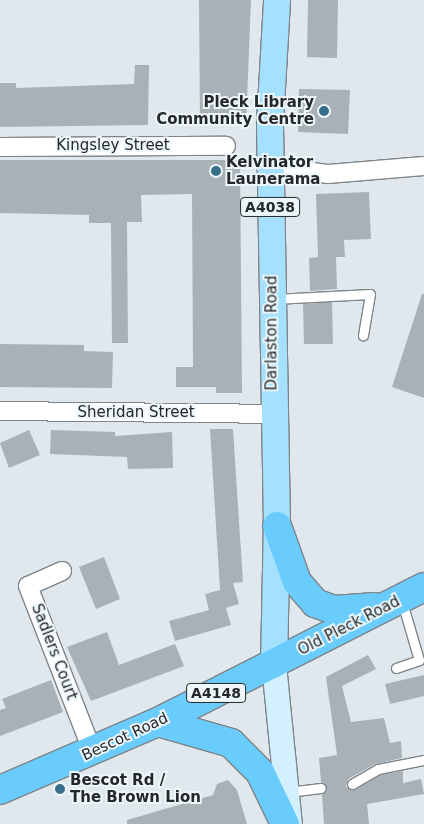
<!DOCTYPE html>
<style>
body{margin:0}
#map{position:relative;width:424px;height:824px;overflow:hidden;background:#e0e8ed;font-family:"DejaVu Sans",sans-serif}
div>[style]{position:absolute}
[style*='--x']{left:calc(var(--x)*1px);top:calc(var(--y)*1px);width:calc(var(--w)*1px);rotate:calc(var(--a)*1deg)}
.building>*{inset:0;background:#aab1b6}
.roads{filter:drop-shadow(1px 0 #7e8589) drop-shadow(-1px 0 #7e8589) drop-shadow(0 1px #7e8589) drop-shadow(0 -1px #7e8589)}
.lane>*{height:9px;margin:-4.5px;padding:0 4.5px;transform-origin:4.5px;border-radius:4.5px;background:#fff}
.street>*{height:18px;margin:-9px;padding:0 9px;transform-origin:9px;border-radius:9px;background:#fff}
.secondary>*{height:24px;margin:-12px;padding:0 12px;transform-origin:12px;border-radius:12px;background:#d2f0fe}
.primary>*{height:26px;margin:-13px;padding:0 13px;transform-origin:13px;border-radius:13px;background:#a5e0fe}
.highway>*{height:28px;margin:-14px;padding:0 14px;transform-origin:14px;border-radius:14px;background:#69ccfd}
.dots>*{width:14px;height:14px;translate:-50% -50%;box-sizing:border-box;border:2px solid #edf6fa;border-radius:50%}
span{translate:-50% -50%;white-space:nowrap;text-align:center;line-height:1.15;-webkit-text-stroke:4px #edf6fa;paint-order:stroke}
.shield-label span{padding:1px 4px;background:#edf6fa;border:1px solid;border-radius:4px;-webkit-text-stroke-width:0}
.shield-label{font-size:14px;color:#25282a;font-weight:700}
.poi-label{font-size:15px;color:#25282a;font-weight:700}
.right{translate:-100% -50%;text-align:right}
.left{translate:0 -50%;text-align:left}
.street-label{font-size:15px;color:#25282a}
</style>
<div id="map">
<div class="building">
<div style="clip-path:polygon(199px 0,251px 0,246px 124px,200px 124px)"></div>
<div style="clip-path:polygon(308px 0,338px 0,337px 58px,307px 57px)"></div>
<div style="clip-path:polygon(135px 65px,149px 65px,148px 125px,0 127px,0 83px,16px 83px,16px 88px,134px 84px)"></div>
<div style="clip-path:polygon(299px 89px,350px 90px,348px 134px,298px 132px)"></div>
<div style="clip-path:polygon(0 160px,240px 160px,242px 393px,216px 393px,216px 387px,176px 387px,176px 367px,193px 367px,192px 194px,141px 195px,142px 222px,127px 222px,128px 343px,112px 343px,111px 223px,89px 223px,89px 215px,0 213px)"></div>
<div style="clip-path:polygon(369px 192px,371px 239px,344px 240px,345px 257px,336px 257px,337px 289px,310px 291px,309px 258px,318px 257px,316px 194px)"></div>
<div style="clip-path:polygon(422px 294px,424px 294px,424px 398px,392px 387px)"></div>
<div style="clip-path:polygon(332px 302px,333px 344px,304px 344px,303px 304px)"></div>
<div style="clip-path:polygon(0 344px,84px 345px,84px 351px,113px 352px,112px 388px,0 387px)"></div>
<div style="clip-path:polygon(210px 429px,233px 429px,243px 582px,233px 583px,239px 604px,226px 608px,231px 625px,175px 641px,169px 621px,209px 610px,205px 594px,220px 590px)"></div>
<div style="clip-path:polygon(29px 430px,40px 455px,9px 468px,0 443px)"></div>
<div style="clip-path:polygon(51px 430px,115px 432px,115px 436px,172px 432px,173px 468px,128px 469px,127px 457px,50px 454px)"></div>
<div style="clip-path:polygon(104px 557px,120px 599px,96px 609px,79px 567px)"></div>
<div style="clip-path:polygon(107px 632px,119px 665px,175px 644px,184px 666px,91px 701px,67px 647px)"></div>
<div style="clip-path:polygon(368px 655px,376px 669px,342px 686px,351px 722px,384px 718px,390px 743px,401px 741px,402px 758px,375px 764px,348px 779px,346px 787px,355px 790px,380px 775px,403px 771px,403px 783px,421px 779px,424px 794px,367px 804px,369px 824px,324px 824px,322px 794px,327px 788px,321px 782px,319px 758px,337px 755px,326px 677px)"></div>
<div style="clip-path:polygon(424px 675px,424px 696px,390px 704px,385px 684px)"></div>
<div style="clip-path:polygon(51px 680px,63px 712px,0 736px,0 710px,6px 708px,2px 699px)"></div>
<div style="clip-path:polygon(228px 780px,237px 790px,247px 824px,127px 824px,127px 820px,213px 795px,217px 784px)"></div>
</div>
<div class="roads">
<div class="lane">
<div style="--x:274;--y:299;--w:96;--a:-3"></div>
<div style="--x:370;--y:294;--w:42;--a:99.7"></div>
<div style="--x:396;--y:668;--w:24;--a:-19"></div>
<div style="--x:419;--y:660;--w:60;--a:-106.3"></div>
<div style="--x:352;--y:784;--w:30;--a:-30"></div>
<div style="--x:378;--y:769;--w:47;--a:-11.1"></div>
<div style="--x:288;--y:792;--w:33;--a:-7"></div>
</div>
<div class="street">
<div style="--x:0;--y:147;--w:226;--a:-0.3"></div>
<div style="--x:270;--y:166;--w:59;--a:7.9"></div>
<div style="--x:328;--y:174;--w:96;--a:-4.8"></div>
<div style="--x:0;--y:411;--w:272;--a:0.6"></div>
<div style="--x:62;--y:571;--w:37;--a:156"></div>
<div style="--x:28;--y:586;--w:179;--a:68.7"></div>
</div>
<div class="secondary">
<div style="--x:274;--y:665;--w:160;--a:84.3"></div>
</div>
<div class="primary">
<div style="--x:274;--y:665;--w:139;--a:-88.8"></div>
<div style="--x:277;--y:526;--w:403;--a:-91"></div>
<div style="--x:270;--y:123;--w:123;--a:-86.7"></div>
</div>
<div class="highway">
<div style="--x:277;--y:526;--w:59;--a:70.3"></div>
<div style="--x:297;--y:582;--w:28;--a:49"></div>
<div style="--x:315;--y:603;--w:20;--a:20"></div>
<div style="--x:334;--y:610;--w:41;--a:-4.2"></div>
<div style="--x:158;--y:722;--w:76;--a:16"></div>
<div style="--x:231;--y:743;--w:41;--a:45"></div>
<div style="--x:260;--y:772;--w:58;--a:64.3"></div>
<div style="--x:0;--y:790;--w:172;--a:-23.3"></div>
<div style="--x:158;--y:722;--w:298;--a:-26.9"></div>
</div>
</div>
<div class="dots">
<div style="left:324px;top:111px;background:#376e89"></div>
<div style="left:216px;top:171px;background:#376e89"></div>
<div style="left:60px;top:789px;background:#376e89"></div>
</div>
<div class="shield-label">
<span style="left:270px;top:207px">A4038</span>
<span style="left:216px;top:693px">A4148</span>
</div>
<div class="poi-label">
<span class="right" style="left:314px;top:111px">Pleck Library<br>Community Centre</span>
<span class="left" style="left:226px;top:171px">Kelvinator<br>Launerama</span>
<span class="left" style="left:70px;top:789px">Bescot Rd /<br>The Brown Lion</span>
</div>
<div class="street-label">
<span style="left:113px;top:146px">Kingsley Street</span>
<span style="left:272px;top:333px;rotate:-90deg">Darlaston Road</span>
<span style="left:136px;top:413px">Sheridan Street</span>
<span style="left:349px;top:626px;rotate:-27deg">Old Pleck Road</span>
<span style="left:54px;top:652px;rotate:69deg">Sadlers Court</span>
<span style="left:125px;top:737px;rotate:-25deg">Bescot Road</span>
</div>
</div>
